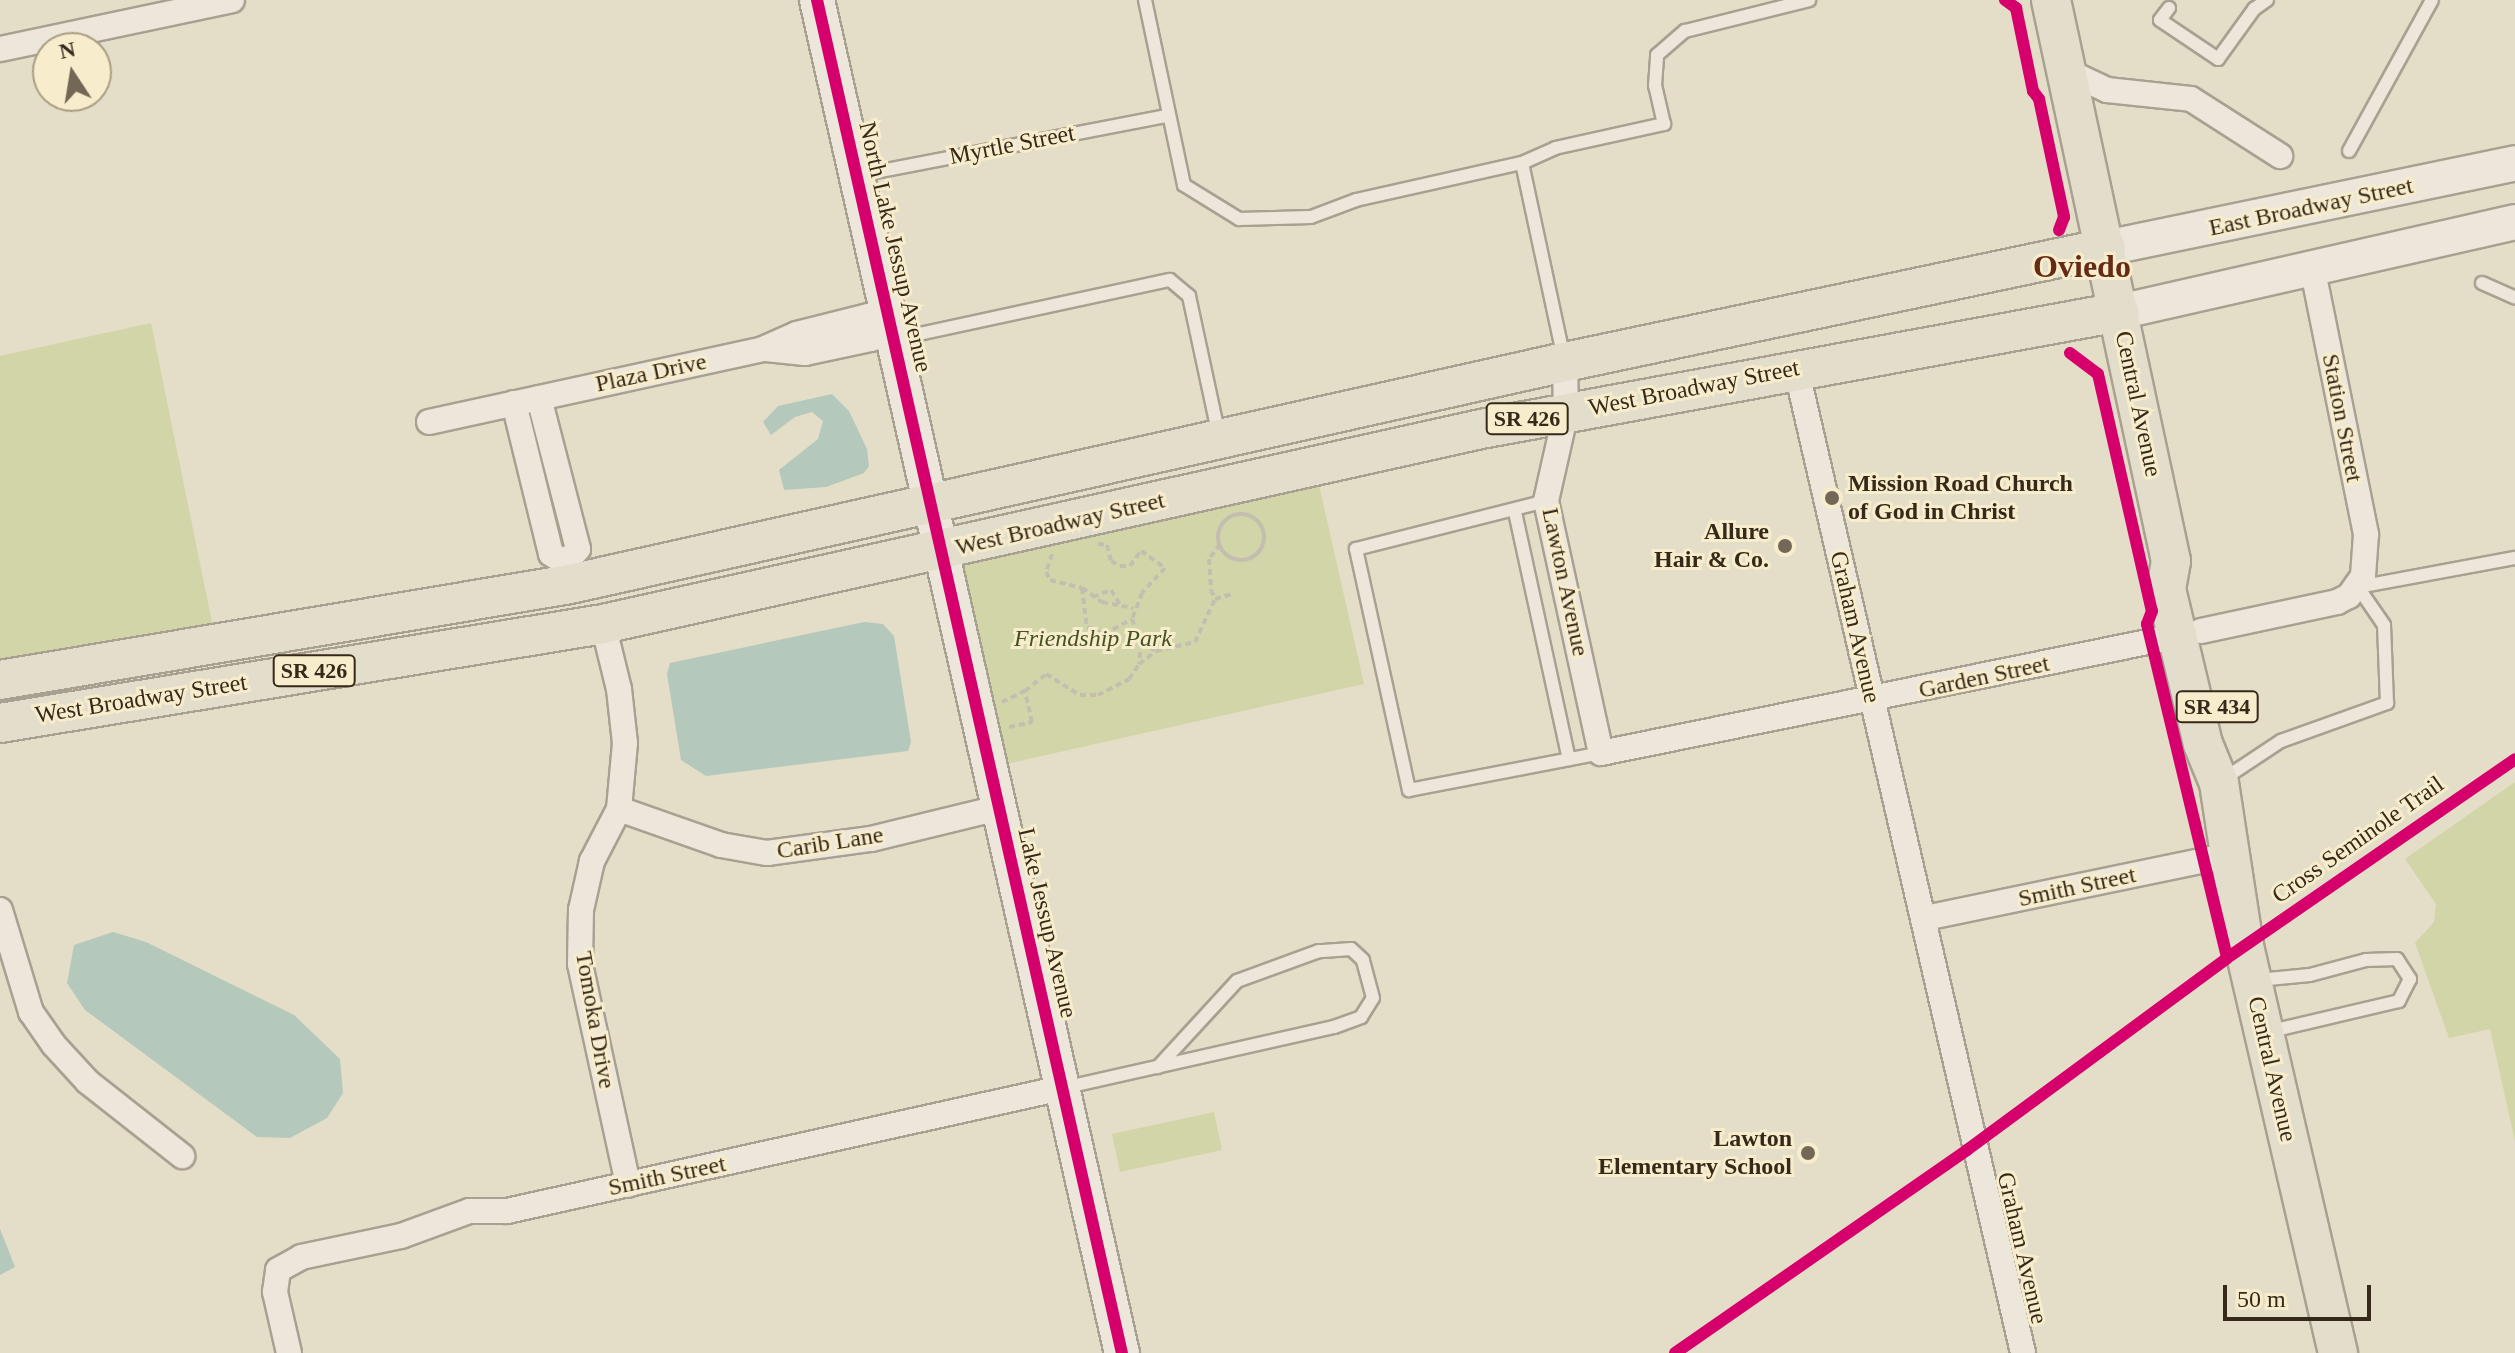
<!DOCTYPE html>
<style>
body{margin:0}
#map{position:relative;width:2515px;height:1353px;overflow:hidden;background:#e4ddc7;font-family:"Times New Roman",serif}
div>[style]{position:absolute}
[style*='--x']{left:calc(var(--x)*1px);top:calc(var(--y)*1px);width:calc(var(--w)*1px);rotate:calc(var(--a)*1deg)}
.green>*{inset:0;background:#d2d5a8}
.water>*{inset:0;background:#b4c9bc}
.path>*{height:4px;margin-top:-2px;transform-origin:0;background:repeating-linear-gradient(90deg,#c4beb1 0 6px,transparent 0 10px)}
.path>.ring{margin:-2px;padding:0;box-sizing:content-box;background:none;border:4px solid #c4beb1;border-radius:50%}
.roads{filter:drop-shadow(2px 0 #a8a091) drop-shadow(-2px 0 #a8a091) drop-shadow(0 2px #a8a091) drop-shadow(0 -2px #a8a091)}
.lane>*{height:12px;margin:-6px;padding:0 6px;transform-origin:6px;border-radius:6px;background:#ece7da}
.street>*{height:24px;margin:-12px;padding:0 12px;transform-origin:12px;border-radius:12px;background:#ece7da}
.secondary>*{height:34px;margin:-17px;padding:0 17px;transform-origin:17px;border-radius:17px;background:#ece7da}
.primary>*{height:38px;margin:-19px;padding:0 19px;transform-origin:19px;border-radius:19px;background:#e3ddcb}
.cycleway>*{height:12px;margin:-6px;padding:0 6px;transform-origin:6px;border-radius:6px;background:#d6006c}
.dots>*{width:22px;height:22px;translate:-50% -50%;box-sizing:border-box;border:4px solid #f7eccb;border-radius:50%}
span{translate:-50% -50%;white-space:nowrap;text-align:center;line-height:1.15;-webkit-text-stroke:6px #f7eccb;paint-order:stroke}
.shield-label span{padding:2px 6px;background:#f7eccb;border:2px solid;border-radius:6px;-webkit-text-stroke-width:0}
.shield-label{font-size:22px;color:#36291a;font-weight:700}
.street-label{font-size:24px;color:#36291a}
.poi-label{font-size:24px;color:#36291a;font-weight:700}
.left{translate:0 -50%;text-align:left}
.right{translate:-100% -50%;text-align:right}
.park-label{font-size:24px;color:#445420;font-style:italic}
.district-label{font-size:32px;color:#652b17;font-weight:700}
.north{position:absolute;left:32px;top:32px;width:80px;height:80px;box-sizing:border-box;background:#f7eccb;border:2px solid #aa9e84;border-radius:50%;rotate:348deg;font-size:22px;font-weight:700;line-height:32px;text-align:center;color:#36291a}
.north::after{content:'';display:block;margin:auto;width:28px;height:36px;background:#736857;clip-path:polygon(50% 0,100% 100%,50% 72%,0 100%)}
.scale{position:absolute;left:2223px;top:1285px;width:148px;height:36px;box-sizing:border-box;border:4px solid #36291a;border-top:0;padding-left:10px;font-size:24px;line-height:28px;white-space:nowrap;color:#36291a;-webkit-text-stroke:6px #f7eccb;paint-order:stroke}
</style>
<div id="map">
<div class="green">
<div style="clip-path:polygon(151px 323px,218px 652px,0 699px,0 356px)"></div>
<div style="clip-path:polygon(1319px 485px,1364px 684px,1006px 764px,959px 562px)"></div>
<div style="clip-path:polygon(2515px 782px,2515px 1141px,2490px 1029px,2449px 1038px,2415px 943px,2434px 922px,2436px 904px,2405px 859px)"></div>
<div style="clip-path:polygon(1214px 1112px,1222px 1150px,1120px 1172px,1112px 1134px)"></div>
</div>
<div class="water">
<div style="clip-path:polygon(832px 394px,849px 411px,867px 449px,869px 466px,864px 473px,826px 487px,784px 490px,779px 470px,818px 439px,823px 421px,812px 412px,795px 417px,771px 435px,763px 422px,778px 406px)"></div>
<div style="clip-path:polygon(864px 622px,883px 624px,894px 636px,911px 742px,908px 751px,706px 776px,681px 760px,667px 674px,670px 663px)"></div>
<div style="clip-path:polygon(113px 932px,146px 942px,294px 1015px,340px 1059px,343px 1093px,327px 1118px,290px 1138px,257px 1137px,85px 1010px,67px 983px,74px 945px)"></div>
<div style="clip-path:polygon(0 1229px,15px 1267px,0 1275px)"></div>
</div>
<div class="path">
<div class="ring" style="left:1218px;top:514px;width:42px;height:42px"></div>
<div style="--x:1098;--y:544;--w:9;--a:6"></div>
<div style="--x:1107;--y:545;--w:16;--a:76"></div>
<div style="--x:1111;--y:561;--w:10;--a:29"></div>
<div style="--x:1120;--y:566;--w:10;--a:0"></div>
<div style="--x:1130;--y:566;--w:19;--a:-54"></div>
<div style="--x:1141;--y:551;--w:29;--a:35"></div>
<div style="--x:1165;--y:568;--w:34;--a:133"></div>
<div style="--x:1142;--y:593;--w:28;--a:111"></div>
<div style="--x:1132;--y:619;--w:25;--a:69"></div>
<div style="--x:1141;--y:642;--w:17;--a:31"></div>
<div style="--x:1156;--y:651;--w:40;--a:-13"></div>
<div style="--x:1195;--y:642;--w:47;--a:-65.1"></div>
<div style="--x:1220;--y:544;--w:19;--a:126"></div>
<div style="--x:1209;--y:559;--w:31;--a:86"></div>
<div style="--x:1211;--y:590;--w:10;--a:66"></div>
<div style="--x:1215;--y:599;--w:19;--a:-16"></div>
<div style="--x:1052;--y:554;--w:19;--a:108"></div>
<div style="--x:1046;--y:572;--w:9;--a:63"></div>
<div style="--x:1050;--y:580;--w:33;--a:14"></div>
<div style="--x:1082;--y:588;--w:39;--a:83"></div>
<div style="--x:1087;--y:627;--w:18;--a:22"></div>
<div style="--x:1104;--y:634;--w:32;--a:-28"></div>
<div style="--x:1082;--y:588;--w:24;--a:35"></div>
<div style="--x:1102;--y:602;--w:32;--a:11"></div>
<div style="--x:1093;--y:597;--w:19;--a:-21"></div>
<div style="--x:1111;--y:590;--w:19;--a:58"></div>
<div style="--x:1141;--y:642;--w:22;--a:95"></div>
<div style="--x:1139;--y:664;--w:21;--a:-37"></div>
<div style="--x:1002;--y:702;--w:25;--a:-26"></div>
<div style="--x:1009;--y:727;--w:24;--a:-12"></div>
<div style="--x:1032;--y:722;--w:32;--a:-103"></div>
<div style="--x:1025;--y:691;--w:27;--a:-39"></div>
<div style="--x:1046;--y:674;--w:40;--a:32"></div>
<div style="--x:1080;--y:695;--w:18;--a:0"></div>
<div style="--x:1098;--y:695;--w:35;--a:-27"></div>
<div style="--x:1129;--y:679;--w:18;--a:-56"></div>
</div>
<div class="roads">
<div class="lane">
<div style="--x:1145;--y:0;--w:189;--a:78.1"></div>
<div style="--x:1184;--y:185;--w:65;--a:31.7"></div>
<div style="--x:1239;--y:219;--w:72;--a:-1.6"></div>
<div style="--x:1311;--y:217;--w:48;--a:-20.7"></div>
<div style="--x:1356;--y:200;--w:170;--a:-12.6"></div>
<div style="--x:1522;--y:163;--w:200;--a:77.9"></div>
<div style="--x:2169;--y:8;--w:15;--a:127"></div>
<div style="--x:2160;--y:20;--w:70;--a:33.9"></div>
<div style="--x:2218;--y:59;--w:62;--a:-54.2"></div>
<div style="--x:2254;--y:9;--w:16;--a:-35"></div>
<div style="--x:2349;--y:151;--w:172;--a:-61.2"></div>
<div style="--x:1522;--y:163;--w:36;--a:-24"></div>
<div style="--x:1555;--y:148;--w:112;--a:-12.4"></div>
<div style="--x:1664;--y:124;--w:39;--a:-103"></div>
<div style="--x:1655;--y:86;--w:31;--a:-86"></div>
<div style="--x:1657;--y:55;--w:37;--a:-41"></div>
<div style="--x:1685;--y:31;--w:128;--a:-14"></div>
<div style="--x:860;--y:175;--w:313;--a:-10.9"></div>
<div style="--x:2482;--y:283;--w:36;--a:24"></div>
<div style="--x:896;--y:339;--w:280;--a:-12.2"></div>
<div style="--x:1170;--y:280;--w:25;--a:40"></div>
<div style="--x:1189;--y:296;--w:143;--a:77.9"></div>
<div style="--x:1546;--y:501;--w:196;--a:165.8"></div>
<div style="--x:1356;--y:549;--w:247;--a:77.6"></div>
<div style="--x:1409;--y:790;--w:196;--a:-10.9"></div>
<div style="--x:1515;--y:512;--w:253;--a:77.7"></div>
<div style="--x:2358;--y:587;--w:160;--a:-10.5"></div>
<div style="--x:2222;--y:780;--w:71;--a:-33.5"></div>
<div style="--x:2281;--y:741;--w:113;--a:-19.7"></div>
<div style="--x:2387;--y:703;--w:78;--a:-92.2"></div>
<div style="--x:2384;--y:625;--w:46;--a:-124.4"></div>
<div style="--x:2258;--y:980;--w:52;--a:-5.5"></div>
<div style="--x:2310;--y:975;--w:58;--a:-15"></div>
<div style="--x:2366;--y:960;--w:31;--a:-2"></div>
<div style="--x:2397;--y:959;--w:24;--a:57"></div>
<div style="--x:2410;--y:979;--w:25;--a:117"></div>
<div style="--x:2399;--y:1001;--w:136;--a:166.8"></div>
<div style="--x:1063;--y:1088;--w:278;--a:-12.7"></div>
<div style="--x:1334;--y:1027;--w:29;--a:-20"></div>
<div style="--x:1361;--y:1017;--w:22;--a:-58"></div>
<div style="--x:1373;--y:998;--w:39;--a:-105"></div>
<div style="--x:1363;--y:960;--w:16;--a:-137"></div>
<div style="--x:1351;--y:949;--w:32;--a:176"></div>
<div style="--x:1319;--y:951;--w:87;--a:159.9"></div>
<div style="--x:1237;--y:981;--w:117;--a:132.6"></div>
</div>
<div class="street">
<div style="--x:0;--y:49;--w:237;--a:-11.9"></div>
<div style="--x:2067;--y:71;--w:44;--a:25.4"></div>
<div style="--x:2107;--y:90;--w:84;--a:6.1"></div>
<div style="--x:2191;--y:99;--w:106;--a:32.6"></div>
<div style="--x:766;--y:349;--w:39;--a:6"></div>
<div style="--x:805;--y:353;--w:67;--a:-12"></div>
<div style="--x:871;--y:339;--w:25;--a:-43"></div>
<div style="--x:1565;--y:362;--w:50;--a:88.9"></div>
<div style="--x:1566;--y:412;--w:91;--a:102.7"></div>
<div style="--x:1546;--y:501;--w:258;--a:77.7"></div>
<div style="--x:1601;--y:753;--w:588;--a:-11.48"></div>
<div style="--x:1796;--y:368;--w:1011;--a:77.02"></div>
<div style="--x:539;--y:398;--w:156;--a:75.5"></div>
<div style="--x:578;--y:549;--w:18;--a:131"></div>
<div style="--x:566;--y:563;--w:21;--a:79"></div>
<div style="--x:514;--y:403;--w:155;--a:76.2"></div>
<div style="--x:551;--y:554;--w:17;--a:31"></div>
<div style="--x:429;--y:422;--w:342;--a:-12.3"></div>
<div style="--x:763;--y:349;--w:37;--a:-24"></div>
<div style="--x:797;--y:334;--w:73;--a:-14.2"></div>
<div style="--x:868;--y:316;--w:22;--a:16"></div>
<div style="--x:603;--y:624;--w:67;--a:76.2"></div>
<div style="--x:619;--y:689;--w:54;--a:83.7"></div>
<div style="--x:625;--y:743;--w:66;--a:95.2"></div>
<div style="--x:619;--y:809;--w:59;--a:117.4"></div>
<div style="--x:592;--y:861;--w:50;--a:102.7"></div>
<div style="--x:581;--y:910;--w:54;--a:91.1"></div>
<div style="--x:580;--y:964;--w:226;--a:77.7"></div>
<div style="--x:2201;--y:631;--w:139;--a:-12"></div>
<div style="--x:2337;--y:602;--w:13;--a:-27"></div>
<div style="--x:2349;--y:596;--w:24;--a:-55"></div>
<div style="--x:2363;--y:576;--w:42;--a:-85.9"></div>
<div style="--x:2366;--y:534;--w:269;--a:-101.4"></div>
<div style="--x:619;--y:809;--w:108;--a:19.4"></div>
<div style="--x:721;--y:845;--w:47;--a:9.9"></div>
<div style="--x:767;--y:853;--w:105;--a:-7.7"></div>
<div style="--x:871;--y:839;--w:131;--a:-13.7"></div>
<div style="--x:0;--y:910;--w:107;--a:73.1"></div>
<div style="--x:31;--y:1012;--w:40;--a:55.1"></div>
<div style="--x:54;--y:1045;--w:50;--a:47.4"></div>
<div style="--x:88;--y:1082;--w:120;--a:38.2"></div>
<div style="--x:1925;--y:918;--w:310;--a:-11.7"></div>
<div style="--x:289;--y:1353;--w:63;--a:-102.9"></div>
<div style="--x:275;--y:1292;--w:22;--a:-82"></div>
<div style="--x:278;--y:1270;--w:26;--a:-29"></div>
<div style="--x:301;--y:1257;--w:102;--a:-11.9"></div>
<div style="--x:401;--y:1236;--w:72;--a:-20.2"></div>
<div style="--x:469;--y:1211;--w:38;--a:0"></div>
<div style="--x:507;--y:1211;--w:568;--a:-12.5"></div>
</div>
<div class="secondary">
<div style="--x:817;--y:0;--w:1387;--a:77.3"></div>
<div style="--x:2106;--y:248;--w:418;--a:-11.7"></div>
<div style="--x:2119;--y:312;--w:406;--a:-12.8"></div>
</div>
<div class="primary">
<div style="--x:2051;--y:0;--w:574;--a:77.93"></div>
<div style="--x:2171;--y:561;--w:28;--a:100"></div>
<div style="--x:2166;--y:589;--w:159;--a:76.6"></div>
<div style="--x:2203;--y:744;--w:42;--a:67.7"></div>
<div style="--x:2219;--y:783;--w:165;--a:81.3"></div>
<div style="--x:2244;--y:946;--w:418;--a:77"></div>
<div style="--x:0;--y:680;--w:578;--a:-9.56"></div>
<div style="--x:570;--y:584;--w:1019;--a:-12.58"></div>
<div style="--x:1565;--y:362;--w:553;--a:-11.9"></div>
<div style="--x:0;--y:723;--w:611;--a:-9.32"></div>
<div style="--x:603;--y:624;--w:899;--a:-12.52"></div>
<div style="--x:1481;--y:429;--w:649;--a:-10.39"></div>
</div>
</div>
<div class="cycleway">
<div style="--x:817;--y:0;--w:1387;--a:77.3"></div>
<div style="--x:2005;--y:0;--w:14;--a:36"></div>
<div style="--x:2016;--y:8;--w:85;--a:78.4"></div>
<div style="--x:2033;--y:91;--w:10;--a:53"></div>
<div style="--x:2039;--y:99;--w:121;--a:78"></div>
<div style="--x:2064;--y:217;--w:14;--a:111"></div>
<div style="--x:2070;--y:353;--w:35;--a:37"></div>
<div style="--x:2098;--y:374;--w:243;--a:77.2"></div>
<div style="--x:2152;--y:611;--w:14;--a:111"></div>
<div style="--x:2147;--y:624;--w:343;--a:76.5"></div>
<div style="--x:1675;--y:1353;--w:356;--a:-34.8"></div>
<div style="--x:1967;--y:1150;--w:323;--a:-36.4"></div>
<div style="--x:2227;--y:958;--w:350;--a:-34.6"></div>
</div>
<div class="dots">
<div style="left:1832px;top:498px;background:#736857"></div>
<div style="left:1785px;top:546px;background:#736857"></div>
<div style="left:1808px;top:1153px;background:#736857"></div>
</div>
<div class="shield-label">
<span style="left:1527px;top:419px">SR 426</span>
<span style="left:314px;top:671px">SR 426</span>
<span style="left:2217px;top:707px">SR 434</span>
</div>
<div class="street-label">
<span style="left:1012px;top:145px;rotate:-11deg">Myrtle Street</span>
<span style="left:2311px;top:207px;rotate:-12deg">East Broadway Street</span>
<span style="left:895px;top:247px;rotate:77deg">North Lake Jessup Avenue</span>
<span style="left:651px;top:373px;rotate:-12deg">Plaza Drive</span>
<span style="left:1694px;top:388px;rotate:-11deg">West Broadway Street</span>
<span style="left:2138px;top:404px;rotate:78deg">Central Avenue</span>
<span style="left:2342px;top:418px;rotate:79deg">Station Street</span>
<span style="left:1060px;top:524px;rotate:-13deg">West Broadway Street</span>
<span style="left:1565px;top:582px;rotate:78deg">Lawton Avenue</span>
<span style="left:1855px;top:627px;rotate:77deg">Graham Avenue</span>
<span style="left:1984px;top:677px;rotate:-12deg">Garden Street</span>
<span style="left:141px;top:699px;rotate:-9deg">West Broadway Street</span>
<span style="left:2358px;top:840px;rotate:-35deg">Cross Seminole Trail</span>
<span style="left:830px;top:843px;rotate:-9deg">Carib Lane</span>
<span style="left:2077px;top:887px;rotate:-12deg">Smith Street</span>
<span style="left:1047px;top:923px;rotate:77deg">Lake Jessup Avenue</span>
<span style="left:595px;top:1020px;rotate:80deg">Tomoka Drive</span>
<span style="left:2272px;top:1069px;rotate:77deg">Central Avenue</span>
<span style="left:667px;top:1176px;rotate:-12deg">Smith Street</span>
<span style="left:2022px;top:1248px;rotate:77deg">Graham Avenue</span>
</div>
<div class="poi-label">
<span class="left" style="left:1848px;top:498px">Mission Road Church<br>of God in Christ</span>
<span class="right" style="left:1769px;top:546px">Allure<br>Hair &amp; Co.</span>
<span class="right" style="left:1792px;top:1153px">Lawton<br>Elementary School</span>
</div>
<div class="park-label">
<span style="left:1093px;top:639px">Friendship Park</span>
</div>
<div class="district-label">
<span style="left:2082px;top:266px">Oviedo</span>
</div>
<div class="north">N</div>
<div class="scale">50 m</div>
</div>
